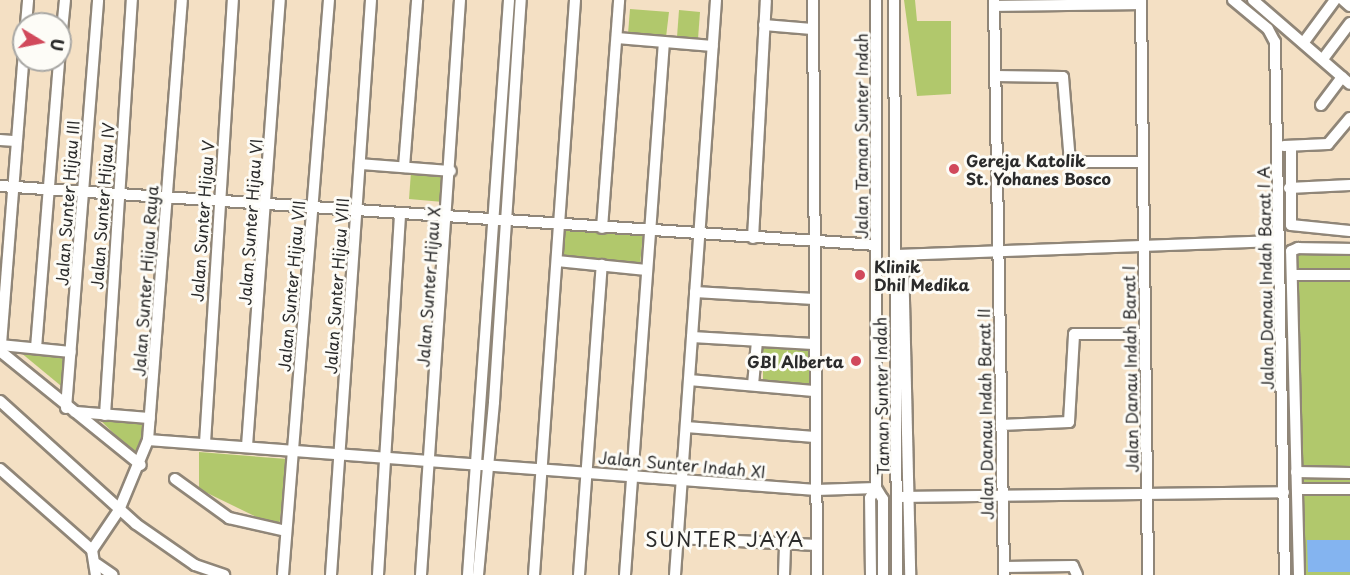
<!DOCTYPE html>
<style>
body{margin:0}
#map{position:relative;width:1350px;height:575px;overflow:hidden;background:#f4e0c4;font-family:"Playpen Sans",sans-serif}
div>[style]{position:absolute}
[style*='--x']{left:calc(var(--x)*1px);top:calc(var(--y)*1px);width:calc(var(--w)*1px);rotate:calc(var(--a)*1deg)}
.green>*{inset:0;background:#b1c86c}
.water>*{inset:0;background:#84b4f0}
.roads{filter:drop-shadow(2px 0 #908678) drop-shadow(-2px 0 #908678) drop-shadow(0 2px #908678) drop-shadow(0 -2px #908678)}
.minor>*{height:10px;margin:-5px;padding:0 5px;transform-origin:5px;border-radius:5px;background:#fff}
.dots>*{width:16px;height:16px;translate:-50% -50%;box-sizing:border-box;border:3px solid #fdfcf7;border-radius:50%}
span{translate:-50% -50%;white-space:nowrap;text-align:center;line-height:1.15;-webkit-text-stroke:6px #fdfcf7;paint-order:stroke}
.street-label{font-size:16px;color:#2b2b2b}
.poi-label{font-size:16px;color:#2b2b2b;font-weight:700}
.left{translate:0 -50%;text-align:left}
.right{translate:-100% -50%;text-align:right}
.quarter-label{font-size:20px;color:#2b2b2b;letter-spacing:1.5px}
.north{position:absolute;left:12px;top:12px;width:60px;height:60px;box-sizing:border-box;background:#fdfcf7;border:2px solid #a9a8a5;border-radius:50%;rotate:100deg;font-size:16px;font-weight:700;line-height:24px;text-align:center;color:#2b2b2b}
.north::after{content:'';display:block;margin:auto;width:21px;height:27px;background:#d1495b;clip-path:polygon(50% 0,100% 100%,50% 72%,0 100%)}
</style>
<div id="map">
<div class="green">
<div style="clip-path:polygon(904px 0,915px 0,917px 21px,951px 21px,951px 94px,917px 96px)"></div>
<div style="clip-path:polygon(630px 9px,669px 12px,666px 37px,628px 34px)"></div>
<div style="clip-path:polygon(679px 10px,700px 12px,698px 39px,677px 37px)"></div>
<div style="clip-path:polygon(411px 172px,445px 175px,443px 202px,409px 199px)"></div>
<div style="clip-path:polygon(564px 230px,643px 233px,640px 266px,563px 259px)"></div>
<div style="clip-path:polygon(1287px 244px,1350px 245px,1350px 575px,1290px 575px)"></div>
<div style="clip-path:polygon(763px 344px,809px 347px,809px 389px,763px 386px)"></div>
<div style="clip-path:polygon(20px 352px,68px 355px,66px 390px)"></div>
<div style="clip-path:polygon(97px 417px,147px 421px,135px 454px)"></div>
<div style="clip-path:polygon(199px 452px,287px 459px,279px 528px,199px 489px)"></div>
</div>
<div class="water">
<div style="clip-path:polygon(1307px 540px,1350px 540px,1350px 572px,1308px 572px)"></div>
</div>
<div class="roads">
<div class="minor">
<div style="--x:813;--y:0;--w:575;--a:89.6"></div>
<div style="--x:894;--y:0;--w:575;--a:89.7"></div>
<div style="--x:994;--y:0;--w:575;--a:89"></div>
<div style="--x:1141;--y:0;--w:575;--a:89.3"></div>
<div style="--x:1233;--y:0;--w:45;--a:39.6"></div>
<div style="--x:1268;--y:29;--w:15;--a:62"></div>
<div style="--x:1275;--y:42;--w:533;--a:88.93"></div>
<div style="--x:1253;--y:0;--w:128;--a:40.9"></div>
<div style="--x:1343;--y:0;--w:9;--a:41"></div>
<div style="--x:994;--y:6;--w:147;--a:-0.8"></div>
<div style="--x:26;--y:24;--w:24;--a:-85"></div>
<div style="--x:764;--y:25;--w:48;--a:4.8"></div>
<div style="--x:617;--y:38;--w:96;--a:4.8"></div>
<div style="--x:1304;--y:42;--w:52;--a:-53.6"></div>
<div style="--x:60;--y:50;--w:50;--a:-84.3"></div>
<div style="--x:1323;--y:59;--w:45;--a:-53.1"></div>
<div style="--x:995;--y:76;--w:68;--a:0.8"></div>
<div style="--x:1063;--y:77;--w:85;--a:85.3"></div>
<div style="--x:1070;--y:162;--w:72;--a:0"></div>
<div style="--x:1321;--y:105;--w:35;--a:-53"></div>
<div style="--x:0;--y:140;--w:16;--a:4"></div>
<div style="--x:1284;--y:146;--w:44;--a:-2.6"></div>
<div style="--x:1328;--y:144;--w:34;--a:-50"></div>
<div style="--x:1291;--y:146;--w:79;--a:90"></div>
<div style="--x:1291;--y:225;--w:59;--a:5.8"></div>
<div style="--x:360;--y:164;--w:91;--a:4.4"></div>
<div style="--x:404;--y:167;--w:168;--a:-85.5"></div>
<div style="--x:0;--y:186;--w:878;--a:3.85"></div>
<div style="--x:1289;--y:188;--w:61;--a:-2.8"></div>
<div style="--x:602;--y:228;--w:229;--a:-85.7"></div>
<div style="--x:753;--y:238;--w:238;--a:-86.9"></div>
<div style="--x:895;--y:255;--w:384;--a:-2.1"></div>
<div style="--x:903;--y:256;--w:319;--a:88.7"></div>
<div style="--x:557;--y:261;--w:90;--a:5.7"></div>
<div style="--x:1292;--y:275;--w:58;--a:0"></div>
<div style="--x:695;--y:292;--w:119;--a:3.4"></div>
<div style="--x:692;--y:337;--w:121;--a:3.3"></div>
<div style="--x:1;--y:344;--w:295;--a:-85.5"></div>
<div style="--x:0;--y:345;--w:71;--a:5.6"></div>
<div style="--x:36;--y:348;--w:289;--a:-85.4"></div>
<div style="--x:0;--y:351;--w:181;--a:39"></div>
<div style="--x:689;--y:380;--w:125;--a:5"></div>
<div style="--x:753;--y:385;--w:44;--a:-84.8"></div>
<div style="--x:0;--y:401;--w:183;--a:42.1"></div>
<div style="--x:136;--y:524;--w:72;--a:34.8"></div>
<div style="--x:195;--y:565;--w:31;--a:19"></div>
<div style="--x:66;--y:408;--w:409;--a:-85.5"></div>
<div style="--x:75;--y:412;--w:75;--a:4.6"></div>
<div style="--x:105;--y:415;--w:416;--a:-86.3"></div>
<div style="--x:1001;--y:425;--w:68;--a:-2.5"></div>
<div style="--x:1069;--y:422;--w:88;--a:-86.7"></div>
<div style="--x:1074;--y:334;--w:70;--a:0"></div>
<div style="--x:686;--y:427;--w:129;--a:4.4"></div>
<div style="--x:148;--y:440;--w:670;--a:4.28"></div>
<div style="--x:816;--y:490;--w:60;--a:-1.9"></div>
<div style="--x:205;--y:443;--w:444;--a:-86.4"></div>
<div style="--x:247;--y:446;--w:447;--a:-85.8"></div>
<div style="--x:0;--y:469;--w:123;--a:41.4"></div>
<div style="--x:92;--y:550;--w:25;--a:81"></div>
<div style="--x:1296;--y:472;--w:54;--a:1.1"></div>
<div style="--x:175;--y:479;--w:67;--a:35.8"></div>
<div style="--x:229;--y:518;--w:58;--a:12.8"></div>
<div style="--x:876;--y:488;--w:13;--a:58"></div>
<div style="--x:883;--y:499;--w:76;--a:90"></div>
<div style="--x:1297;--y:489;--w:53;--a:0"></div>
<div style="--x:898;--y:497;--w:386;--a:-0.7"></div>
<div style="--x:678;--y:538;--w:139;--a:2.9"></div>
<div style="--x:92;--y:550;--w:48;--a:-56"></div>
<div style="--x:119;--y:510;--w:76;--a:-67.5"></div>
<div style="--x:148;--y:440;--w:441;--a:-85.6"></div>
<div style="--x:97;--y:564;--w:19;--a:35"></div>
<div style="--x:1004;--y:567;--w:69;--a:-0.8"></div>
<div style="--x:1073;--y:566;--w:10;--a:66"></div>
<div style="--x:283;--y:575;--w:577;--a:-85.43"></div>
<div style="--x:331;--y:575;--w:576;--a:-86.02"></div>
<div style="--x:378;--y:575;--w:362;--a:-86.5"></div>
<div style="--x:421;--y:575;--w:576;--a:-86.12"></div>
<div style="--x:468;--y:575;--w:576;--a:-85.92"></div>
<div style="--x:478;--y:575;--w:174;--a:-84.7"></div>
<div style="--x:494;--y:402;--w:403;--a:-86.2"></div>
<div style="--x:534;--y:575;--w:576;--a:-85.92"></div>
<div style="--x:579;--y:575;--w:311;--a:-85.8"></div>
<div style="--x:625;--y:575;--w:534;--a:-85.82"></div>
<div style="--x:675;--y:575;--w:576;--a:-85.92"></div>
<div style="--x:784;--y:575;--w:32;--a:-88"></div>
<div style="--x:871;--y:575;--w:77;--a:-90.7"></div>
<div style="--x:870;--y:498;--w:12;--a:-59"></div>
<div style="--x:876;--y:488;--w:488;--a:-90"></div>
<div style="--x:1299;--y:575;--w:324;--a:-91.4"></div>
<div style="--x:1291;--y:251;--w:8;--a:-23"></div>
<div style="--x:1298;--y:248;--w:52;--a:1.1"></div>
</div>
</div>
<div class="dots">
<div style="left:954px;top:169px;background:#d1495b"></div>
<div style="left:860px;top:275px;background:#d1495b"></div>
<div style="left:856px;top:361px;background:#d1495b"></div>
</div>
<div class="street-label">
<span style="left:861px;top:136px;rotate:-90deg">Jalan Taman Sunter Indah</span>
<span style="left:67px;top:203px;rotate:-86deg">Jalan Sunter Hijau III</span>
<span style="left:102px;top:206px;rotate:-86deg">Jalan Sunter Hijau IV</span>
<span style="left:202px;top:221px;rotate:-86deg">Jalan Sunter Hijau V</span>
<span style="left:250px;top:222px;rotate:-86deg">Jalan Sunter Hijau VI</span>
<span style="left:1265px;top:278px;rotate:-91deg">Jalan Danau Indah Barat I A</span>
<span style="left:145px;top:281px;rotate:-86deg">Jalan Sunter Hijau Raya</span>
<span style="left:291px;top:286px;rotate:-85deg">Jalan Sunter Hijau VII</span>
<span style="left:336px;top:286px;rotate:-86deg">Jalan Sunter Hijau VIII</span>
<span style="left:428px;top:287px;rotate:-86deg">Jalan Sunter Hijau X</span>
<span style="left:1130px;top:369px;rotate:-91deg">Jalan Danau Indah Barat I</span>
<span style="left:881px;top:396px;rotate:-91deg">Taman Sunter Indah</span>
<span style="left:985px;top:414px;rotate:-91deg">Jalan Danau Indah Barat II</span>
<span style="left:682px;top:464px;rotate:5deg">Jalan Sunter Indah XI</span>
</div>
<div class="poi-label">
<span class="left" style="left:966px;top:169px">Gereja Katolik<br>St. Yohanes Bosco</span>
<span class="left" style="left:874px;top:275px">Klinik<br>Dhil Medika</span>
<span class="right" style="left:844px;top:361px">GBI Alberta</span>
</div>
<div class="quarter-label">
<span style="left:725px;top:539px">SUNTER JAYA</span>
</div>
<div class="north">U</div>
</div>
